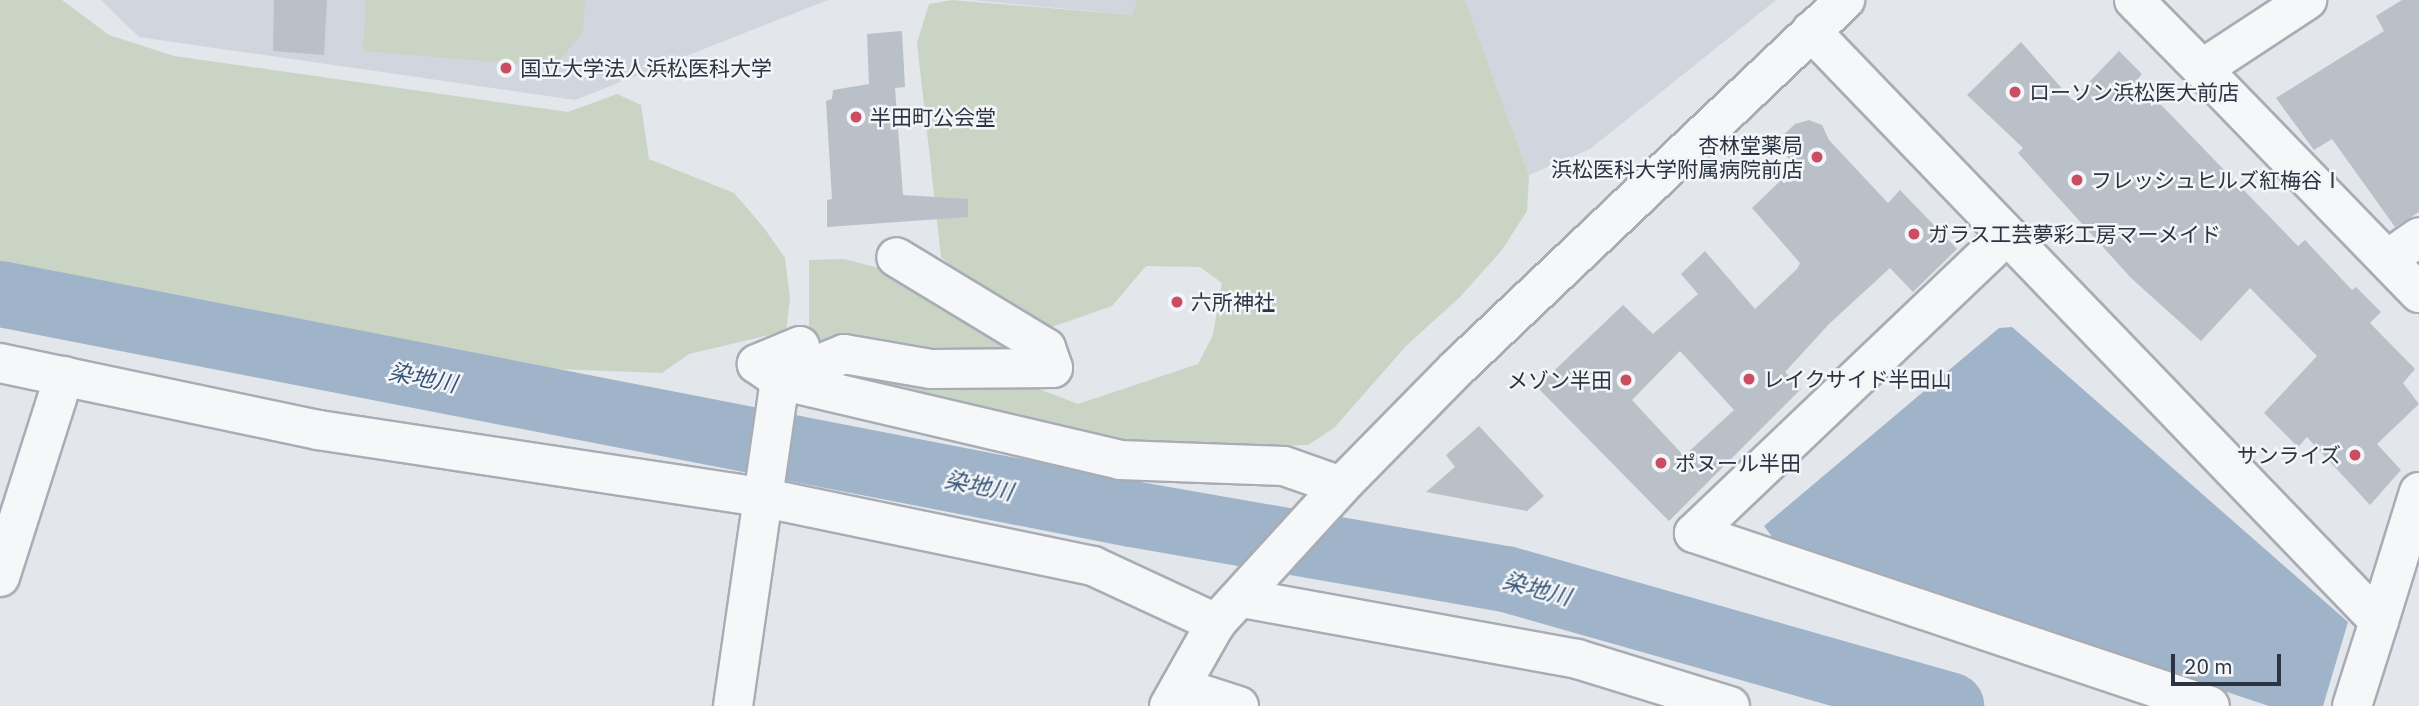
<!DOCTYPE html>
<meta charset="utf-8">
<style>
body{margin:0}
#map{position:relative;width:2419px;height:706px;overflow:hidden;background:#e3e6eb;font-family:"IBM Plex Sans","Noto Sans JP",sans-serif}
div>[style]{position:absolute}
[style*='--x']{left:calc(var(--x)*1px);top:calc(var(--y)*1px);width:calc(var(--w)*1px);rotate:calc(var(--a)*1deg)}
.built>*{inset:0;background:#d1d5dd}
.green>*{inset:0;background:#c9d4c5}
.water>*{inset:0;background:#a0b4c9}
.river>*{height:66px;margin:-33px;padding:0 33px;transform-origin:33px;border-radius:33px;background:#a0b4c9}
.building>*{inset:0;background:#bac0c7}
.roads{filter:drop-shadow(2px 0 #a8adb5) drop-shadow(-2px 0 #a8adb5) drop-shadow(0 2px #a8adb5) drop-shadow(0 -2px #a8adb5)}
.minor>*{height:38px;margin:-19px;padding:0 19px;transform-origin:19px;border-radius:19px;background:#f6f7f9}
.tertiary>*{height:38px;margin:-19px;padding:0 19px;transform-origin:19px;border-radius:19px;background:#f6f7f9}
.dots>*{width:19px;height:19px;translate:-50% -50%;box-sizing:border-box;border:4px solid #f3f5f8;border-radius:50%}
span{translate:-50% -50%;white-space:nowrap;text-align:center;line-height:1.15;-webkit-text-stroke:5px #f3f5f8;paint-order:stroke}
.poi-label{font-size:21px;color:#2b3442}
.left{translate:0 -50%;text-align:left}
.right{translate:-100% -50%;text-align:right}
.water-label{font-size:23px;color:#375475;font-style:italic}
.scale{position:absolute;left:2171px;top:654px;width:110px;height:32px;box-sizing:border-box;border:4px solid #2b3442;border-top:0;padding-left:9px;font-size:21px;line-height:24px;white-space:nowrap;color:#2b3442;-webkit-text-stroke:5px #f3f5f8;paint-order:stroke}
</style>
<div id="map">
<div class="built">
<div style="clip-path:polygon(101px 0,828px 0,575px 100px,139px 37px)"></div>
<div style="clip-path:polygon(971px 0,1137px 0,1132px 15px)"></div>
<div style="clip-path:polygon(1465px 0,1776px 0,1590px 149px,1529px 175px)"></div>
</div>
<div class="green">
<div style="clip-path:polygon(0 0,62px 0,109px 35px,174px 56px,568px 112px,617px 94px,641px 105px,649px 159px,734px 193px,764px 228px,785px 258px,790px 299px,786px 331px,689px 354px,662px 373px,472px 366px,257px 331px,0 279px)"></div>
<div style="clip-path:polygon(366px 0,585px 0,583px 32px,554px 67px,363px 51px)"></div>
<div style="clip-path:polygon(952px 0,1132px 15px,1137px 0,1465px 0,1529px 175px,1527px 211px,1502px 250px,1460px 297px,1406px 346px,1334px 428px,1308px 445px,1125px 450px,808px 378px,850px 364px,1039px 389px,1078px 404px,1198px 364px,1213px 335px,1222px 283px,1200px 267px,1146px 266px,1112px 306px,1052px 327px,964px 277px,941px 257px,917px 43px,929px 4px)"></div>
<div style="clip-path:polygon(844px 259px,879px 268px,952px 299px,1042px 357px,809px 343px,809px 260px)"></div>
</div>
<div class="water">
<div style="clip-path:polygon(2012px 327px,2348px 622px,2323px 706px,2269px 706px,1776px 542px,1764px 526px,1999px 328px)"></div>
</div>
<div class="river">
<div style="--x:0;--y:294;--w:1153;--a:11"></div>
<div style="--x:1132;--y:514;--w:380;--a:9.9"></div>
<div style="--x:1506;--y:579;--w:463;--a:15.9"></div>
</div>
<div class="building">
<div style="clip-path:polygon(274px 0,327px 0,324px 55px,273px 51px)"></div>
<div style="clip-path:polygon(2402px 0,2419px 0,2419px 212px,2395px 227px,2332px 139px,2314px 150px,2276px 98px,2384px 31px,2376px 16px)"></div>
<div style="clip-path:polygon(902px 31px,905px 87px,895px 88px,903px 195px,968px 199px,968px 217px,827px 227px,827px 200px,832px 199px,826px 101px,832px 99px,833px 90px,869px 84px,867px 34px)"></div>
<div style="clip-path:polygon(2021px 42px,2072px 100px,2119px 51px,2142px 74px,2137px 80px,2298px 246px,2305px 240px,2352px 290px,2356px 287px,2381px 312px,2370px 323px,2415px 369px,2403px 383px,2419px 404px,2377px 444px,2401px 470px,2370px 505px,2307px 437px,2298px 447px,2264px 413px,2317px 356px,2250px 288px,2201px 341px,2131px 278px,2018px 153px,2023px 148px,1967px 95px)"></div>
<div style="clip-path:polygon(evenodd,1809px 120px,1822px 125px,1829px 140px,1888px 203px,1900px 190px,1957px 249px,1913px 292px,1890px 268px,1829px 324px,1785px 372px,1801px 389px,1669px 521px,1537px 387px,1623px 305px,1653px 334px,1698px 294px,1681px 274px,1705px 251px,1755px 309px,1797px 269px,1800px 263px,1752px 208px,1796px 166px,1775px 143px,1795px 124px,1809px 120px,1680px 351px,1734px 410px,1684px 456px,1632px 400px,1680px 351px)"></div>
<div style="clip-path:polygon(1479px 426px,1544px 496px,1527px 511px,1426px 492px,1455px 467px,1446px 455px)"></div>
</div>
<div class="roads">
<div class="minor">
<div style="--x:2134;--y:0;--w:97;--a:45.4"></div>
<div style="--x:2202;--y:69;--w:126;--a:-33.3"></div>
<div style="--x:1811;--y:31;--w:819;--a:46.09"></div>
<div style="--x:2379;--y:621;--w:89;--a:107.6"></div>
<div style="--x:2202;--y:69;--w:312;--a:45.9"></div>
<div style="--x:2006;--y:236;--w:431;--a:136.4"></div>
<div style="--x:1694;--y:533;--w:544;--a:18.53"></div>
<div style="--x:2388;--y:259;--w:38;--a:-35"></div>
<div style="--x:800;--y:346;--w:47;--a:157.3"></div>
<div style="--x:757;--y:364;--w:28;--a:35"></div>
<div style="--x:780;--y:380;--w:349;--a:13.2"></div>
<div style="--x:1120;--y:460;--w:164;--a:2.1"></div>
<div style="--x:1284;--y:466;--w:60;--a:19.3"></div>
<div style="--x:0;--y:363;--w:325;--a:11.9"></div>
<div style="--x:318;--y:430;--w:452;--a:8.6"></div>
<div style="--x:765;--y:498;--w:335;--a:11.7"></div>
<div style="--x:1093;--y:566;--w:136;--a:24.9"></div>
<div style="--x:780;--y:380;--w:69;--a:-22.1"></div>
<div style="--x:844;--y:354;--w:88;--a:9.8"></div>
<div style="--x:931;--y:369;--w:122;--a:-0.5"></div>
<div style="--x:1053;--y:368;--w:21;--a:-109"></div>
<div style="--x:1046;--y:348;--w:175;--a:-148.8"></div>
<div style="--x:0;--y:577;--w:211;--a:-72.3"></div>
<div style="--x:1242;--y:598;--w:341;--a:10.3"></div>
<div style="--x:1577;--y:659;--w:160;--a:17.1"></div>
<div style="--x:2379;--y:621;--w:135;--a:-72.8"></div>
<div style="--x:1180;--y:687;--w:62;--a:17.9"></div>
<div style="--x:733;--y:706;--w:329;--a:-81.8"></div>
</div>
<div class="tertiary">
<div style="--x:1169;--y:706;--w:95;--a:-60.5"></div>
<div style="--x:1216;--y:623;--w:185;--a:-47.6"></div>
<div style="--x:1341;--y:486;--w:165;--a:-45.5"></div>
<div style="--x:1457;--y:368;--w:535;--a:-43.48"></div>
</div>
</div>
<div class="dots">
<div style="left:506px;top:68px;background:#ca4e62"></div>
<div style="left:2015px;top:92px;background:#ca4e62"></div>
<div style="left:856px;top:117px;background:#ca4e62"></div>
<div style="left:1817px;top:157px;background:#ca4e62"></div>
<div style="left:2077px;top:180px;background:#ca4e62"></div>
<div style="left:1914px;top:234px;background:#ca4e62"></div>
<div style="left:1177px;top:302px;background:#ca4e62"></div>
<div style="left:1749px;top:379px;background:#ca4e62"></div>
<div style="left:1626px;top:380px;background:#ca4e62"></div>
<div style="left:2355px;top:455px;background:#ca4e62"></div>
<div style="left:1661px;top:463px;background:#ca4e62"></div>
</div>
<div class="poi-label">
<span class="left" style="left:520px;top:68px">国立大学法人浜松医科大学</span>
<span class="left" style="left:2029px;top:92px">ローソン浜松医大前店</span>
<span class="left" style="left:870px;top:117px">半田町公会堂</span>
<span class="right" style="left:1803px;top:157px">杏林堂薬局<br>浜松医科大学附属病院前店</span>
<span class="left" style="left:2091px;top:180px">フレッシュヒルズ紅梅谷Ⅰ</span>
<span class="left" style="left:1928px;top:234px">ガラス工芸夢彩工房マーメイド</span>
<span class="left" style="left:1191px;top:302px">六所神社</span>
<span class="left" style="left:1763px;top:379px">レイクサイド半田山</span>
<span class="right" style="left:1612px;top:380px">メゾン半田</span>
<span class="right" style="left:2341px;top:455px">サンライズ</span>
<span class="left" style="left:1675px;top:463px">ポヌール半田</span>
</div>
<div class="water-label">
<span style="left:423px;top:377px;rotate:11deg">染地川</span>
<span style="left:979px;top:485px;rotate:11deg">染地川</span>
<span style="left:1537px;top:588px;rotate:15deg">染地川</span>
</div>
<div class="scale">20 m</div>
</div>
